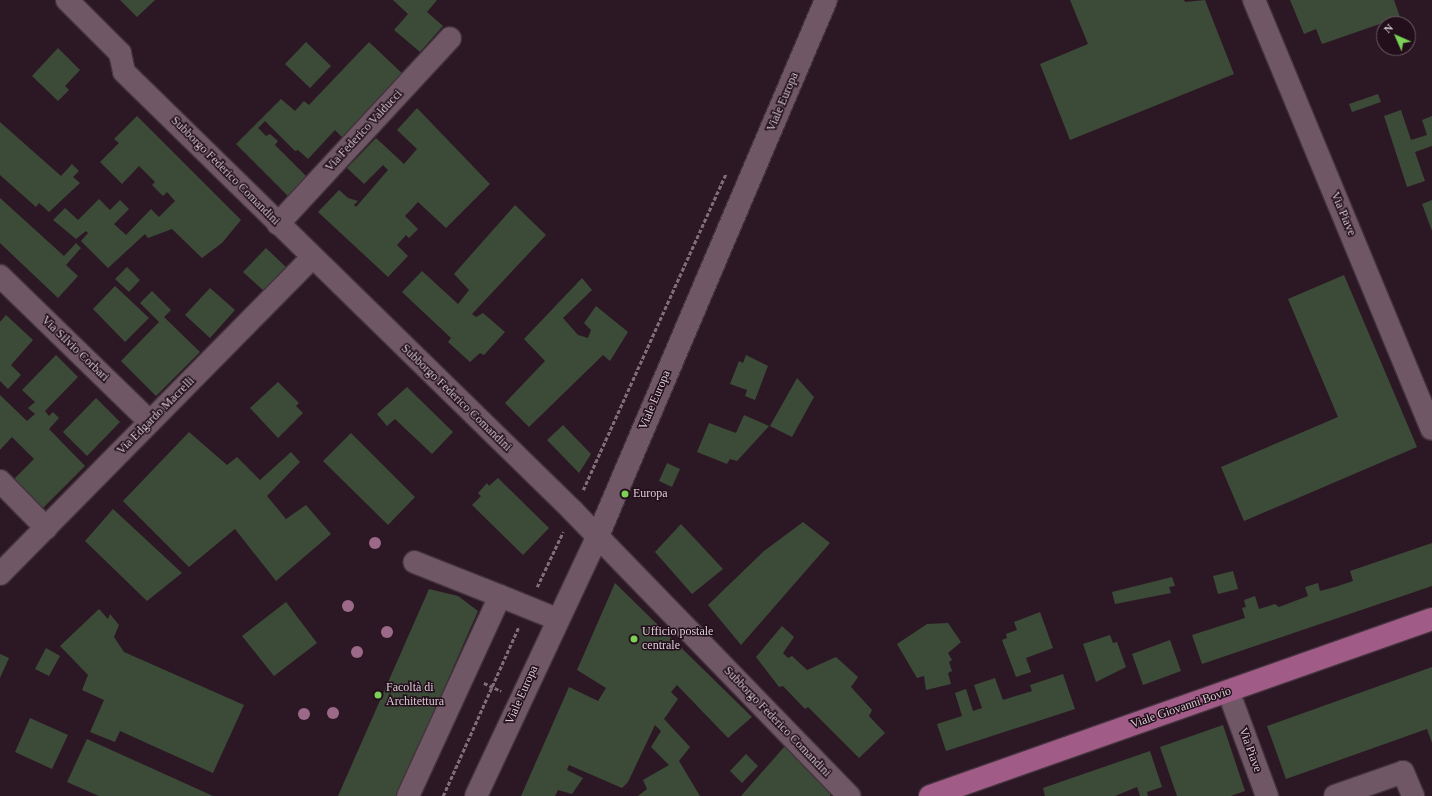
<!DOCTYPE html>
<meta charset="utf-8">
<style>
body{margin:0}
#map{position:relative;width:1432px;height:796px;overflow:hidden;background:#2c1824;font-family:"Times New Roman",serif}
div>[style]{position:absolute}
[style*='--x']{left:calc(var(--x)*1px);top:calc(var(--y)*1px);width:calc(var(--w)*1px);rotate:calc(var(--a)*1deg)}
.building>*{inset:0;background:#3c4b37}
.path>*{height:2.5px;margin-top:-1.25px;transform-origin:0;background:repeating-linear-gradient(90deg,#7f6e78 0 4px,transparent 0 6px)}
.roads{filter:drop-shadow(1px 0 #43333d) drop-shadow(-1px 0 #43333d) drop-shadow(0 1px #43333d) drop-shadow(0 -1px #43333d)}
.minor>*{height:22px;margin:-11px;padding:0 11px;transform-origin:11px;border-radius:11px;background:#6f5765}
.major>*{height:22px;margin:-11px;padding:0 11px;transform-origin:11px;border-radius:11px;background:#a05b87}
.trees>*{width:12px;height:12px;margin:-6px;border-radius:50%;background:#9c6988}
.dots>*{width:11px;height:11px;translate:-50% -50%;box-sizing:border-box;border:2px solid #220f1b;border-radius:50%}
span{translate:-50% -50%;white-space:nowrap;text-align:center;line-height:1.15;-webkit-text-stroke:3px #220f1b;paint-order:stroke}
.street-label{font-size:12px;color:#dbcdd5}
.poi-label{font-size:12px;color:#dbcdd5}
.left{translate:0 -50%;text-align:left}
.north{position:absolute;left:1376px;top:16px;width:40px;height:40px;box-sizing:border-box;background:#220f1b;border:1px solid #6c5b65;border-radius:50%;rotate:315deg;font-size:11px;font-weight:700;line-height:16px;text-align:center;color:#dbcdd5}
.north::after{content:'';display:block;margin:auto;width:14px;height:18px;background:#7ad156;clip-path:polygon(50% 0,100% 100%,50% 72%,0 100%)}
</style>
<div id="map">
<div class="building">
<div style="clip-path:polygon(120px 0,155px 0,137px 17px)"></div>
<div style="clip-path:polygon(393px 0,437px 0,427px 12px,443px 26px,420px 52px,394px 30px,408px 14px)"></div>
<div style="clip-path:polygon(1070px 0,1184px 0,1185px 2px,1205px 0,1234px 74px,1070px 140px,1040px 64px,1088px 44px)"></div>
<div style="clip-path:polygon(1290px 0,1394px 0,1400px 17px,1322px 44px,1316px 29px,1304px 34px)"></div>
<div style="clip-path:polygon(306px 42px,331px 66px,310px 88px,285px 64px)"></div>
<div style="clip-path:polygon(369px 42px,405px 76px,347px 142px,335px 130px,308px 159px,298px 150px,295px 151px,265px 121px,258px 128px,266px 136px,270px 134px,278px 141px,275px 145px,309px 179px,292px 200px,236px 144px,281px 99px,295px 111px,304px 101px,309px 105px)"></div>
<div style="clip-path:polygon(58px 48px,80px 70px,65px 86px,69px 90px,58px 101px,32px 76px)"></div>
<div style="clip-path:polygon(1378px 94px,1381px 102px,1352px 112px,1349px 104px)"></div>
<div style="clip-path:polygon(417px 108px,490px 184px,446px 228px,418px 202px,405px 216px,418px 229px,409px 238px,406px 235px,397px 245px,408px 256px,388px 277px,318px 212px,339px 190px,348px 198px,358px 201px,354px 205px,356px 207px,388px 170px,383px 165px,364px 184px,347px 168px,376px 138px,404px 164px,417px 149px,397px 130px)"></div>
<div style="clip-path:polygon(1401px 110px,1411px 140px,1427px 135px,1422px 120px,1432px 116px,1432px 146px,1415px 152px,1425px 181px,1407px 187px,1384px 116px)"></div>
<div style="clip-path:polygon(137px 116px,241px 220px,222px 243px,202px 258px,172px 229px,148px 238px,145px 234px,108px 268px,81px 241px,88px 233px,86px 231px,76px 239px,53px 220px,65px 208px,78px 220px,99px 199px,110px 210px,120px 200px,129px 209px,114px 224px,126px 235px,151px 209px,159px 217px,175px 201px,167px 192px,163px 196px,152px 185px,155px 182px,139px 166px,122px 184px,100px 162px,119px 143px,114px 139px)"></div>
<div style="clip-path:polygon(0 122px,61px 176px,72px 164px,79px 171px,73px 177px,80px 183px,49px 212px,39px 203px,36px 207px,0 175px)"></div>
<div style="clip-path:polygon(0 198px,64px 256px,76px 243px,81px 248px,66px 265px,78px 276px,58px 298px,0 243px)"></div>
<div style="clip-path:polygon(1432px 200px,1432px 231px,1422px 204px)"></div>
<div style="clip-path:polygon(515px 205px,546px 235px,472px 314px,476px 317px,483px 313px,505px 332px,484px 355px,480px 353px,470px 362px,448px 342px,451px 338px,402px 292px,422px 271px,458px 304px,469px 290px,454px 274px)"></div>
<div style="clip-path:polygon(266px 248px,288px 269px,265px 292px,243px 272px)"></div>
<div style="clip-path:polygon(127px 267px,140px 280px,129px 292px,115px 279px)"></div>
<div style="clip-path:polygon(1344px 275px,1417px 447px,1244px 521px,1221px 467px,1338px 417px,1288px 299px)"></div>
<div style="clip-path:polygon(582px 278px,592px 290px,563px 318px,578px 335px,588px 338px,591px 330px,584px 323px,596px 306px,628px 332px,610px 361px,603px 355px,529px 427px,505px 403px,545px 361px,524px 339px)"></div>
<div style="clip-path:polygon(115px 286px,149px 318px,125px 342px,93px 309px)"></div>
<div style="clip-path:polygon(210px 288px,235px 310px,210px 338px,185px 315px)"></div>
<div style="clip-path:polygon(152px 291px,171px 310px,164px 317px,200px 352px,156px 396px,121px 361px,159px 322px,140px 303px)"></div>
<div style="clip-path:polygon(6px 315px,33px 340px,11px 365px,21px 375px,8px 389px,0 381px,0 322px)"></div>
<div style="clip-path:polygon(56px 355px,78px 377px,45px 411px,49px 416px,53px 412px,59px 418px,49px 429px,85px 466px,42px 509px,9px 484px,34px 459px,12px 437px,0 450px,0 395px,27px 421px,35px 414px,28px 408px,35px 402px,22px 390px)"></div>
<div style="clip-path:polygon(746px 355px,768px 366px,755px 400px,745px 396px,747px 390px,730px 384px,739px 361px,743px 363px)"></div>
<div style="clip-path:polygon(797px 378px,814px 397px,792px 437px,770px 426px)"></div>
<div style="clip-path:polygon(278px 382px,299px 403px,296px 406px,303px 413px,278px 438px,250px 408px)"></div>
<div style="clip-path:polygon(407px 387px,453px 432px,432px 454px,395px 419px,387px 426px,377px 414px)"></div>
<div style="clip-path:polygon(96px 398px,120px 422px,87px 456px,63px 432px)"></div>
<div style="clip-path:polygon(744px 415px,769px 426px,737px 461px,730px 459px,727px 464px,697px 452px,709px 423px,736px 433px)"></div>
<div style="clip-path:polygon(563px 425px,591px 454px,579px 473px,547px 440px)"></div>
<div style="clip-path:polygon(189px 432px,227px 465px,237px 457px,260px 480px,291px 452px,300px 462px,267px 496px,286px 519px,306px 505px,331px 534px,276px 581px,235px 529px,189px 567px,123px 501px)"></div>
<div style="clip-path:polygon(351px 433px,415px 497px,388px 525px,323px 461px)"></div>
<div style="clip-path:polygon(667px 463px,680px 469px,672px 487px,659px 481px)"></div>
<div style="clip-path:polygon(498px 478px,549px 528px,523px 555px,472px 505px,481px 496px,478px 493px,487px 483px,489px 486px)"></div>
<div style="clip-path:polygon(113px 509px,182px 573px,147px 601px,85px 541px)"></div>
<div style="clip-path:polygon(803px 522px,830px 543px,741px 645px,708px 605px,764px 551px)"></div>
<div style="clip-path:polygon(681px 524px,723px 569px,692px 594px,655px 552px)"></div>
<div style="clip-path:polygon(1432px 543px,1432px 586px,1202px 664px,1192px 635px,1245px 618px,1242px 608px,1246px 607px,1244px 600px,1255px 596px,1259px 609px,1275px 604px,1279px 607px,1308px 596px,1305px 587px,1318px 583px,1320px 591px,1335px 587px,1353px 581px,1350px 571px)"></div>
<div style="clip-path:polygon(1233px 571px,1238px 589px,1218px 594px,1213px 576px)"></div>
<div style="clip-path:polygon(1172px 577px,1175px 586px,1169px 587px,1171px 593px,1115px 604px,1112px 592px)"></div>
<div style="clip-path:polygon(615px 583px,752px 717px,728px 738px,677px 685px,671px 692px,678px 699px,664px 719px,690px 747px,679px 761px,700px 796px,638px 796px,647px 789px,643px 780px,669px 765px,651px 747px,661px 731px,655px 725px,628px 782px,622px 788px,569px 765px,567px 770px,583px 778px,572px 794px,558px 790px,555px 796px,521px 796px,569px 687px,598px 701px,606px 688px,577px 670px)"></div>
<div style="clip-path:polygon(429px 589px,458px 596px,478px 611px,397px 796px,338px 796px)"></div>
<div style="clip-path:polygon(286px 602px,317px 643px,274px 676px,242px 636px)"></div>
<div style="clip-path:polygon(99px 609px,108px 619px,110px 614px,119px 625px,114px 637px,124px 652px,244px 705px,213px 773px,120px 731px,115px 742px,90px 732px,104px 700px,82px 690px,88px 675px,60px 646px)"></div>
<div style="clip-path:polygon(1040px 612px,1053px 648px,1026px 658px,1031px 672px,1016px 677px,1002px 640px,1007px 638px,1006px 634px,1017px 630px,1014px 622px)"></div>
<div style="clip-path:polygon(948px 623px,961px 642px,948px 653px,952px 660px,949px 662px,952px 671px,948px 673px,951px 684px,926px 690px,924px 676px,917px 678px,897px 644px,927px 624px)"></div>
<div style="clip-path:polygon(782px 626px,794px 637px,783px 653px,788px 658px,792px 656px,807px 670px,836px 657px,858px 677px,851px 687px,872px 710px,869px 716px,885px 733px,859px 758px,808px 707px,805px 709px,783px 686px,779px 687px,756px 657px)"></div>
<div style="clip-path:polygon(1110px 635px,1113px 643px,1117px 642px,1126px 667px,1096px 682px,1083px 644px)"></div>
<div style="clip-path:polygon(1170px 640px,1181px 671px,1143px 685px,1132px 654px)"></div>
<div style="clip-path:polygon(46px 648px,60px 656px,49px 676px,35px 669px)"></div>
<div style="clip-path:polygon(0 654px,9px 658px,0 678px)"></div>
<div style="clip-path:polygon(1432px 667px,1432px 743px,1427px 729px,1286px 779px,1267px 726px)"></div>
<div style="clip-path:polygon(1063px 674px,1075px 709px,946px 751px,937px 724px,962px 716px,955px 693px,966px 689px,973px 711px,982px 708px,974px 685px,995px 678px,1003px 700px,1032px 691px,1030px 685px)"></div>
<div style="clip-path:polygon(30px 718px,68px 735px,52px 769px,15px 752px)"></div>
<div style="clip-path:polygon(1223px 725px,1245px 791px,1231px 796px,1177px 796px,1160px 747px)"></div>
<div style="clip-path:polygon(87px 739px,213px 796px,99px 796px,67px 782px)"></div>
<div style="clip-path:polygon(785px 746px,831px 792px,830px 796px,741px 796px)"></div>
<div style="clip-path:polygon(1150px 751px,1162px 787px,1147px 792px,1148px 796px,1140px 796px,1137px 787px,1115px 796px,1045px 796px,1043px 788px)"></div>
<div style="clip-path:polygon(746px 754px,758px 766px,742px 783px,730px 771px)"></div>
</div>
<div class="path">
<div style="--x:583;--y:490;--w:347;--a:-65.7"></div>
<div style="--x:537;--y:587;--w:61;--a:-64.7"></div>
<div style="--x:484;--y:683;--w:19;--a:25"></div>
<div style="--x:443;--y:796;--w:186;--a:-65.9"></div>
</div>
<div class="roads">
<div class="minor">
<div style="--x:67;--y:0;--w:75;--a:45"></div>
<div style="--x:120;--y:53;--w:19;--a:78"></div>
<div style="--x:124;--y:72;--w:628;--a:44.35"></div>
<div style="--x:573;--y:511;--w:397;--a:45.9"></div>
<div style="--x:1254;--y:0;--w:464;--a:67.5"></div>
<div style="--x:278;--y:224;--w:253;--a:-47.2"></div>
<div style="--x:0;--y:276;--w:209;--a:44.2"></div>
<div style="--x:0;--y:481;--w:66;--a:45.6"></div>
<div style="--x:0;--y:574;--w:444;--a:-45.4"></div>
<div style="--x:500;--y:596;--w:61;--a:22"></div>
<div style="--x:1233;--y:704;--w:98;--a:69.7"></div>
<div style="--x:408;--y:796;--w:220;--a:-65.3"></div>
<div style="--x:500;--y:596;--w:92;--a:-158.4"></div>
<div style="--x:476;--y:796;--w:285;--a:-64.9"></div>
<div style="--x:597;--y:538;--w:585;--a:-66.94"></div>
<div style="--x:1335;--y:796;--w:72;--a:-19.4"></div>
<div style="--x:1403;--y:772;--w:26;--a:67"></div>
</div>
<div class="major">
<div style="--x:930;--y:796;--w:532;--a:-19.42"></div>
</div>
</div>
<div class="trees">
<div style="left:375px;top:543px"></div>
<div style="left:348px;top:606px"></div>
<div style="left:387px;top:632px"></div>
<div style="left:357px;top:652px"></div>
<div style="left:333px;top:713px"></div>
<div style="left:304px;top:714px"></div>
</div>
<div class="dots">
<div style="left:625px;top:494px;background:#7ad156"></div>
<div style="left:634px;top:639px;background:#7ad156"></div>
<div style="left:378px;top:695px;background:#7ad156"></div>
</div>
<div class="street-label">
<span style="left:783px;top:102px;rotate:-67deg">Viale Europa</span>
<span style="left:364px;top:131px;rotate:-47deg">Via Federico Valducci</span>
<span style="left:225px;top:171px;rotate:45deg">Subborgo Federico Comandini</span>
<span style="left:1343px;top:214px;rotate:67deg">Via Piave</span>
<span style="left:75px;top:349px;rotate:44deg">Via Silvio Corbari</span>
<span style="left:456px;top:398px;rotate:44deg">Subborgo Federico Comandini</span>
<span style="left:655px;top:400px;rotate:-67deg">Viale Europa</span>
<span style="left:156px;top:416px;rotate:-45deg">Via Edgardo Macrelli</span>
<span style="left:522px;top:695px;rotate:-66deg">Viale Europa</span>
<span style="left:1181px;top:708px;rotate:-19deg">Viale Giovanni Bovio</span>
<span style="left:777px;top:722px;rotate:46deg">Subborgo Federico Comandini</span>
<span style="left:1250px;top:750px;rotate:70deg">Via Piave</span>
</div>
<div class="poi-label">
<span class="left" style="left:633px;top:494px">Europa</span>
<span class="left" style="left:642px;top:639px">Ufficio postale<br>centrale</span>
<span class="left" style="left:386px;top:695px">Facoltà di<br>Architettura</span>
</div>
<div class="north">N</div>
</div>
